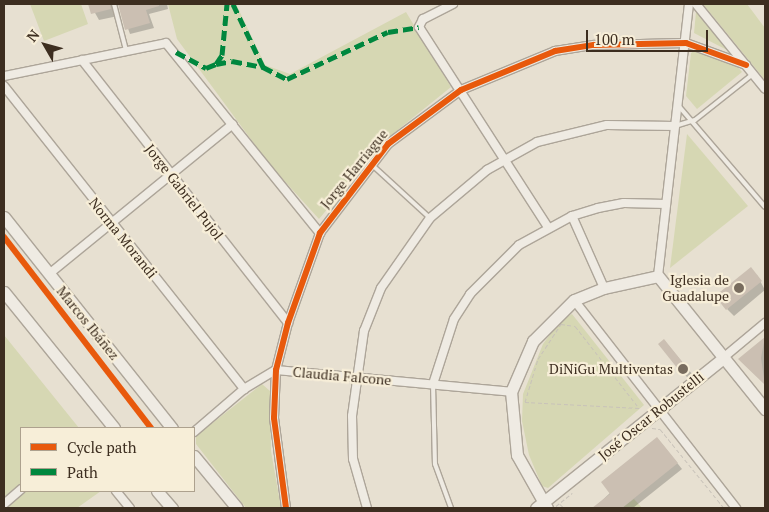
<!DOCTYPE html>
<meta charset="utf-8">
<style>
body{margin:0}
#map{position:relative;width:769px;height:512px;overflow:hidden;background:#e7e0d1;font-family:"PT Serif",serif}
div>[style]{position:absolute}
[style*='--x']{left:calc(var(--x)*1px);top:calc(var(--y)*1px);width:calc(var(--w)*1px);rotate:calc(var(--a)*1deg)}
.green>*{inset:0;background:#d6d7b3}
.shadow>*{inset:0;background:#0003}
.building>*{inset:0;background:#cbbfb2}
.path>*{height:1px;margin-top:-0.5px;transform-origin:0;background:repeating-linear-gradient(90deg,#c8c2b9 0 4px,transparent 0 6.5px)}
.roads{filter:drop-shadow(1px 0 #ada599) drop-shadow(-1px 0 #ada599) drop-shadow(0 1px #ada599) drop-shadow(0 -1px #ada599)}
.lane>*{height:4px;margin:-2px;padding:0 2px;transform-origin:2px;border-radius:2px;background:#efebe3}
.street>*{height:8px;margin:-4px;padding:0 4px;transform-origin:4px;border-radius:4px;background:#efebe3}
.secondary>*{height:11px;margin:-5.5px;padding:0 5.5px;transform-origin:5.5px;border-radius:5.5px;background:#efebe3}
.quiet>*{height:5px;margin-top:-2.5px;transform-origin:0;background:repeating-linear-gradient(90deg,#00873e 0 10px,transparent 0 15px)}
.cycleway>*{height:6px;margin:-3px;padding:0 3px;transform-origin:3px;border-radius:3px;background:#e8590c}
.dots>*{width:14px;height:14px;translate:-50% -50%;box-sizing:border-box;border:2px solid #f7eed8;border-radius:50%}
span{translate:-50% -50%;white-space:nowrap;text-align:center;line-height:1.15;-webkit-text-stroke:4.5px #f7eed8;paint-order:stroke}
.street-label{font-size:14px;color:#3d2e20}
.poi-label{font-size:14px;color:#3d2e20}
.right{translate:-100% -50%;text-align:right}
.frame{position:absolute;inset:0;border:5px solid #3d2e20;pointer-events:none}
.legend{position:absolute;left:20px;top:427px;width:175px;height:65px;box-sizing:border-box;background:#f7eed8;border:1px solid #ada18e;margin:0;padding:6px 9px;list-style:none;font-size:15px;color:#3d2e20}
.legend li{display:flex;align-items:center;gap:10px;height:25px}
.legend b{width:25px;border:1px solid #ada18e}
.north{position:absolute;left:20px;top:20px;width:50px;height:50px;-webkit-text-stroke:4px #f7eed8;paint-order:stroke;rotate:308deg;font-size:14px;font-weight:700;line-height:20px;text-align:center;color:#3d2e20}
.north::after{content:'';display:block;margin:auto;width:18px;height:22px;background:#3d2e20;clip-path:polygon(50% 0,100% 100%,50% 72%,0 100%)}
.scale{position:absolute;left:586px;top:30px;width:122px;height:22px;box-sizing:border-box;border:2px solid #3d2e20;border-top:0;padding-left:6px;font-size:15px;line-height:18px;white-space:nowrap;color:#3d2e20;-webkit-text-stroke:4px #f7eed8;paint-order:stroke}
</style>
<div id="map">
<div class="green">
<div style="clip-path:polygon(30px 4px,81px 4px,88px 24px,44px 41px)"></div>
<div style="clip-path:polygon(168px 4px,236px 4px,265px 65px,290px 74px,406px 12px,451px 87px,384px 141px,319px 219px,269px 164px,177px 39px)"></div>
<div style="clip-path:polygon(703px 4px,747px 4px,765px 28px,765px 80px)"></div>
<div style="clip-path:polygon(696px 12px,729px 51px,694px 33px)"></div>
<div style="clip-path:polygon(697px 49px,737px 66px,742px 72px,697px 109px,686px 96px,691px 53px)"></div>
<div style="clip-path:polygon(687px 134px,748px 206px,670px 268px)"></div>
<div style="clip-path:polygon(572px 314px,644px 405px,548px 488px,542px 486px,529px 455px,522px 421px,523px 394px,543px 344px,560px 321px)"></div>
<div style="clip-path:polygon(4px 335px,79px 428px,21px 428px,21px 491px,101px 491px,77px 508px,4px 508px)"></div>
<div style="clip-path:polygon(262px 384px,270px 391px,271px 451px,281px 508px,246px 508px,196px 444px,196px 436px)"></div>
<div style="clip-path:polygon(634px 499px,642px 508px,622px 508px)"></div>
</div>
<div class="shadow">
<div style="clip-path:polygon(90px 4px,114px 4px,118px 16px,99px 20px)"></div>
<div style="clip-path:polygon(119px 4px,167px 4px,168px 9px,149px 14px,154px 28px,130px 34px)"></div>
<div style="clip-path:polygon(757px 275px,765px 290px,734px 316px,727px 309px)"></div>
<div style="clip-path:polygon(765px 338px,765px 384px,740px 359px)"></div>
<div style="clip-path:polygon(664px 340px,692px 374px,688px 378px,683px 373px)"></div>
<div style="clip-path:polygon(662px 444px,682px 469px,633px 508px,594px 508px)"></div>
</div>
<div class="building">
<div style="clip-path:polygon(88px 4px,110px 4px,111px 9px,91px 14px)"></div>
<div style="clip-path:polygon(118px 4px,159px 4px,159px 6px,146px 10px,150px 23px,125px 30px)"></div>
<div style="clip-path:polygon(751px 267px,762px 281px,726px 310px,715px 296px)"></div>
<div style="clip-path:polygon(765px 337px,761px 358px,765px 385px,738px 359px)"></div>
<div style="clip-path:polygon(664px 339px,688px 369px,682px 374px,658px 344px)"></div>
<div style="clip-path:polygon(657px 437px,678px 463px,622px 508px,592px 508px,610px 494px,601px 482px)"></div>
</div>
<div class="path">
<div style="--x:561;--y:324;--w:14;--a:8"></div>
<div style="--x:575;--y:326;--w:104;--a:52"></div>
<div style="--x:639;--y:408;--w:114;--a:-177"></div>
<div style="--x:525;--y:402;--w:45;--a:-73.2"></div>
<div style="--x:538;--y:359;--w:42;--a:-56.7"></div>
<div style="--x:652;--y:428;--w:8;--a:7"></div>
<div style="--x:660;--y:429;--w:102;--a:51"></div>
<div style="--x:560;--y:504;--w:6;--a:45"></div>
<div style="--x:556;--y:506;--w:21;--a:-39"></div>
</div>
<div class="roads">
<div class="lane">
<div style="--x:114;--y:4;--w:48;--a:75.4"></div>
<div style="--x:677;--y:104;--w:135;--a:49.5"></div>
<div style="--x:675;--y:126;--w:21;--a:-17"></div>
<div style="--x:695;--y:120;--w:74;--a:-38.4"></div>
<div style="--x:371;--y:164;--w:80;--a:42.5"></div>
<div style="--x:433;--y:384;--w:80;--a:88.6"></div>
<div style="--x:435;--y:464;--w:47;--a:70"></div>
</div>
<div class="street">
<div style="--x:453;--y:4;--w:34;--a:153"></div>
<div style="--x:423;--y:19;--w:9;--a:117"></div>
<div style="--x:419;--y:27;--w:238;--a:57.2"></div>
<div style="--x:696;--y:4;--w:109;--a:50.9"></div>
<div style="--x:82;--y:60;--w:334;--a:51.9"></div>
<div style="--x:4;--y:76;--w:165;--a:-11.5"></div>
<div style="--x:166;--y:43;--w:245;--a:51"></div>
<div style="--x:4;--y:86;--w:387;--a:51.6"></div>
<div style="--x:572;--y:216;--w:79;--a:66"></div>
<div style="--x:49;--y:274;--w:237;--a:-39.2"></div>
<div style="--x:658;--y:276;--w:274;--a:-83.5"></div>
<div style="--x:574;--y:300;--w:264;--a:52.1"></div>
<div style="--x:723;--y:358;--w:55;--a:-39.8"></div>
<div style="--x:433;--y:384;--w:68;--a:-72.1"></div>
<div style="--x:454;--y:319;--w:30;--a:-57"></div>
<div style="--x:470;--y:294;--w:69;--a:-45"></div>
<div style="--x:519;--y:245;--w:60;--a:-28.7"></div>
<div style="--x:572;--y:216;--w:27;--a:-17"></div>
<div style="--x:598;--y:208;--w:26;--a:-11"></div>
<div style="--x:624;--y:203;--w:42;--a:1.4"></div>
<div style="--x:194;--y:432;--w:66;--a:-40.7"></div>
<div style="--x:244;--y:389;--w:37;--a:-31"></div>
<div style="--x:276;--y:370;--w:236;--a:5.3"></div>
<div style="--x:116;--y:491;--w:22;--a:51"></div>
<div style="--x:4;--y:504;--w:23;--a:-41"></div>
<div style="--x:286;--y:508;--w:91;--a:-97.6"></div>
<div style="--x:274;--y:418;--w:48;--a:-87.6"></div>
<div style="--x:276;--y:370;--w:49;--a:-75.7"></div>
<div style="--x:288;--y:323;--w:96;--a:-70.4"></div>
<div style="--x:320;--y:233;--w:112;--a:-52.6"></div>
<div style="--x:388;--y:144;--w:91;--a:-36.5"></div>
<div style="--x:461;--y:90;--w:102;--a:-22.5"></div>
<div style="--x:555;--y:51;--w:39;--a:-9"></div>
<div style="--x:594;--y:45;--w:92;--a:-1.2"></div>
<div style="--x:686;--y:43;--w:64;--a:20.1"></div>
<div style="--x:367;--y:508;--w:51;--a:-105.9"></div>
<div style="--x:353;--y:459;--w:43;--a:-91.3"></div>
<div style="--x:352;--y:416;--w:86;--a:-82"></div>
<div style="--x:364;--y:331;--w:46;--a:-68.4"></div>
<div style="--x:381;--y:288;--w:85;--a:-55"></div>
<div style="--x:430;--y:218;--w:75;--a:-40.1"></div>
<div style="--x:487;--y:170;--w:57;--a:-29.2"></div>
<div style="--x:537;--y:142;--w:72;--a:-13.7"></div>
<div style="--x:607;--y:125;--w:68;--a:0.8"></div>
</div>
<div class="secondary">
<div style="--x:4;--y:217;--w:270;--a:51.5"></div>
<div style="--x:4;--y:292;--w:175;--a:51"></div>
<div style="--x:194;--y:456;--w:67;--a:50.4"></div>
<div style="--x:157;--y:491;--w:23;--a:49"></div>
<div style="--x:536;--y:508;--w:240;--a:-38.7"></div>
<div style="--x:547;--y:508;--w:61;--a:-119.5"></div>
<div style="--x:517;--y:455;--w:63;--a:-95.4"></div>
<div style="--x:511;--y:392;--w:56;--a:-66.7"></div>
<div style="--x:533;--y:341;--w:58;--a:-45"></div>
<div style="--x:574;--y:300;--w:32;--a:-22"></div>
<div style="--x:604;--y:288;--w:55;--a:-12.5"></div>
<div style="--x:658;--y:276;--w:171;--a:51.2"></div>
</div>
</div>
<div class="quiet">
<div style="--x:233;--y:4;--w:70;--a:64.5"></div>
<div style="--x:263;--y:67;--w:27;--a:27"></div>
<div style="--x:287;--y:79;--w:111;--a:-25"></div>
<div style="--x:388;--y:32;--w:31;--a:-9"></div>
<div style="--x:176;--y:52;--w:34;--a:28"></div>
<div style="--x:206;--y:68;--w:11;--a:-22"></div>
<div style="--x:216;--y:64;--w:11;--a:-56"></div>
<div style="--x:222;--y:55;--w:51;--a:-84.4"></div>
<div style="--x:216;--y:64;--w:16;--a:-11"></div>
<div style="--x:232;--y:61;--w:32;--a:11"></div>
</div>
<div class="cycleway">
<div style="--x:4;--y:237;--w:241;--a:52.4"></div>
<div style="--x:286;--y:508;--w:91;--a:-97.6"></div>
<div style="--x:274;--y:418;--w:48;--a:-87.6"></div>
<div style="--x:276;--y:370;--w:49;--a:-75.7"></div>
<div style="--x:288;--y:323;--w:96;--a:-70.4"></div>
<div style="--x:320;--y:233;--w:112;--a:-52.6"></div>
<div style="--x:388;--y:144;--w:91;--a:-36.5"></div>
<div style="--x:461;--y:90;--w:102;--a:-22.5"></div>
<div style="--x:555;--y:51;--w:39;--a:-9"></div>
<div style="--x:594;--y:45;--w:92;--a:-1.2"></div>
<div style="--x:686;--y:43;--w:64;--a:20.1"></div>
</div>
<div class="dots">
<div style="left:739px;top:288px;background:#786c5e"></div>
<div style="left:683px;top:369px;background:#786c5e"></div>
</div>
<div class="street-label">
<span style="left:354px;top:169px;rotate:-51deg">Jorge Harriague</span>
<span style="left:184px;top:192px;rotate:52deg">Jorge Gabriel Pujol</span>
<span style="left:123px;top:238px;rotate:51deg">Norma Morandi</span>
<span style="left:88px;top:323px;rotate:51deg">Marcos Ibáñez</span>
<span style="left:342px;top:376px;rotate:5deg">Claudia Falcone</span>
<span style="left:651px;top:416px;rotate:-39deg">José Oscar Robustelli</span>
</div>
<div class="poi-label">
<span class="right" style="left:729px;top:288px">Iglesia de<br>Guadalupe</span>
<span class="right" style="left:673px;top:369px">DiNiGu Multiventas</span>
</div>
<div class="frame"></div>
<ul class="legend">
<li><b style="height:6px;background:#e8590c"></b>Cycle path</li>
<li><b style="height:6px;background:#00873e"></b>Path</li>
</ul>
<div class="north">N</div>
<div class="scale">100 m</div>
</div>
